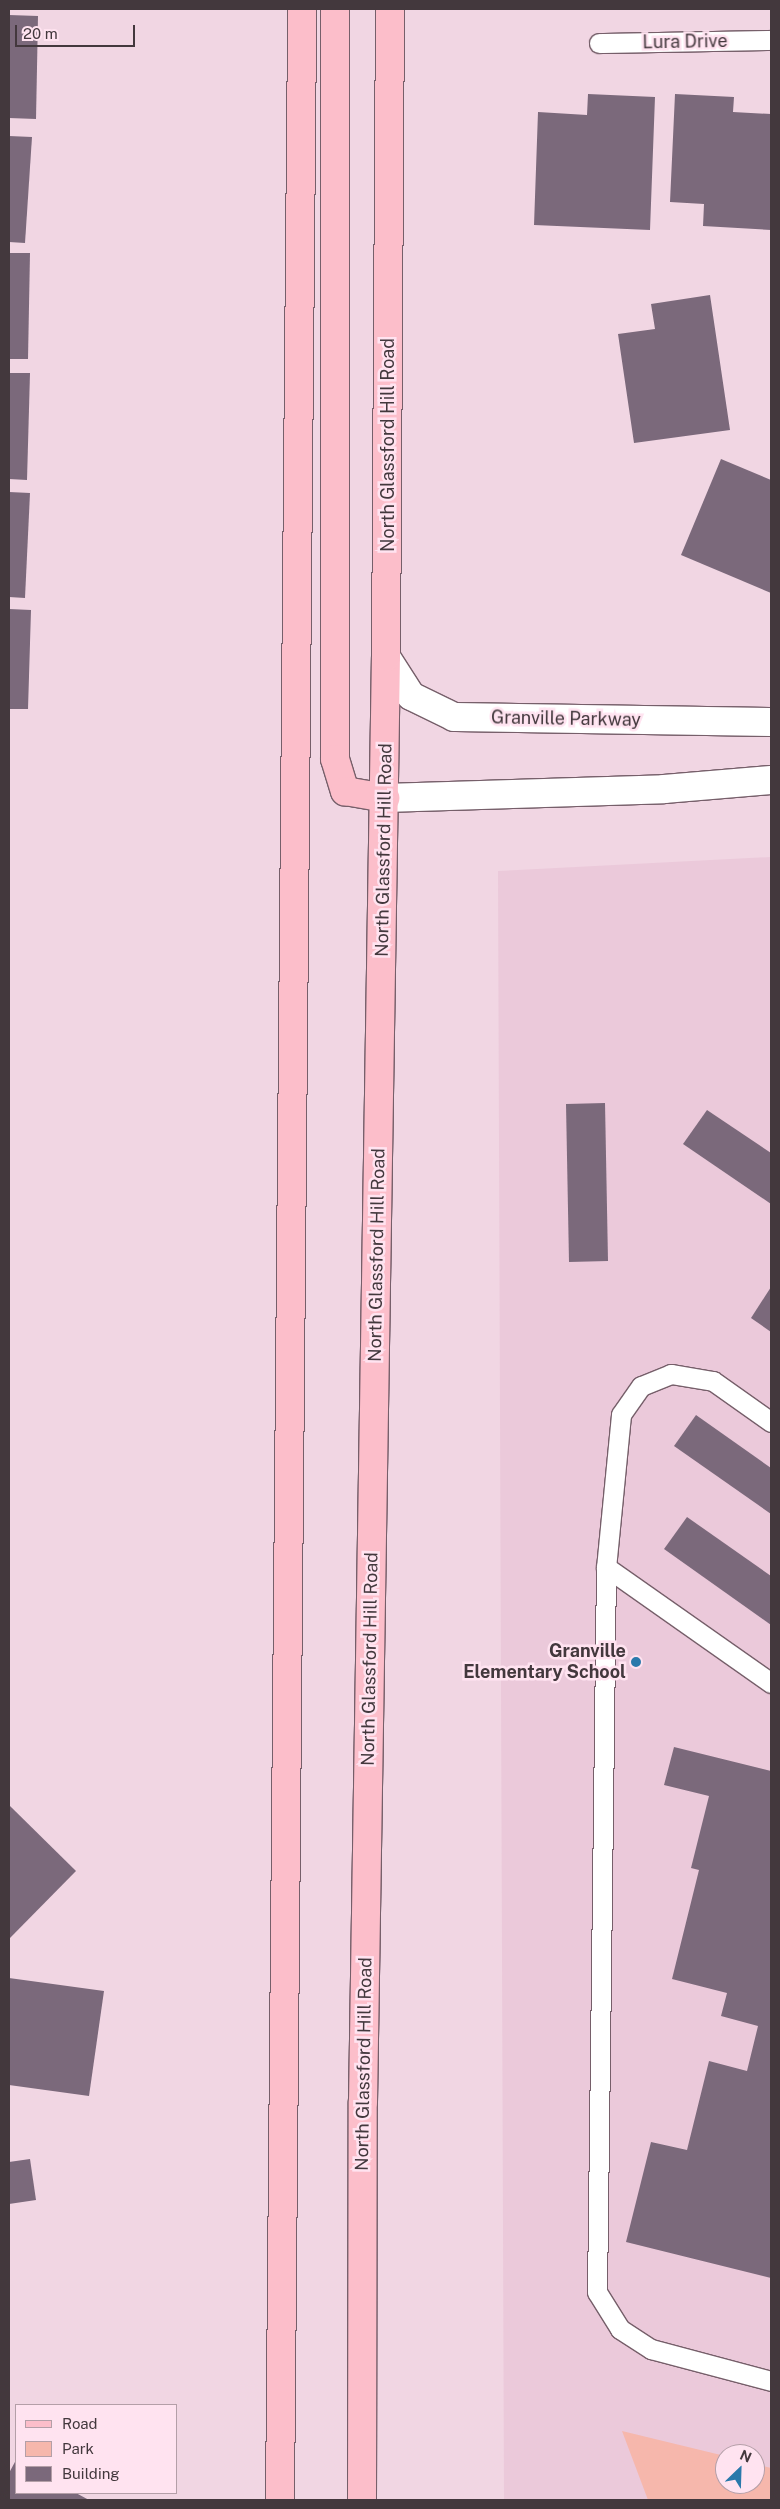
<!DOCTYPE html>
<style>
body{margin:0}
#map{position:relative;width:780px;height:2509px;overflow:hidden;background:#f1d6e3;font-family:"Public Sans",sans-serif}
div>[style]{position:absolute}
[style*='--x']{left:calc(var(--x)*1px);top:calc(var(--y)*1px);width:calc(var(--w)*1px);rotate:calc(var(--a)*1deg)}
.built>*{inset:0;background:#ebc9da}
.green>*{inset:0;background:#f6b7ac}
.building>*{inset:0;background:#7b697b}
.roads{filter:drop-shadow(1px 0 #765f6a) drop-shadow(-1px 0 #765f6a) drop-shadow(0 1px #765f6a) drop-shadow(0 -1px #765f6a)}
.lane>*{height:19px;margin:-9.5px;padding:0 9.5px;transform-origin:9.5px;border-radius:9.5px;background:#fff}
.street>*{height:28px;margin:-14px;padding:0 14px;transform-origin:14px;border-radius:14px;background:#fff}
.primary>*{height:28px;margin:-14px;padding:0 14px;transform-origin:14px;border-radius:14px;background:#fcbeca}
.dots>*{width:14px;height:14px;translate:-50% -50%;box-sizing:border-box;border:2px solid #ffe3f0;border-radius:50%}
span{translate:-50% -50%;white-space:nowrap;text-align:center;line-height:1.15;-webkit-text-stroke:5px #ffe3f0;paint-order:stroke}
.street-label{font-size:18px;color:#43383d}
.poi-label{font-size:18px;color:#43383d;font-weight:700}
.right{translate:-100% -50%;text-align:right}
.frame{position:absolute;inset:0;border:10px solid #43383d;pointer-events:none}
.legend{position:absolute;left:15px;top:2404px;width:162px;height:90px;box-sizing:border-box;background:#ffe3f0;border:1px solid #b49fa8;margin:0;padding:6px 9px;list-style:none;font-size:15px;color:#43383d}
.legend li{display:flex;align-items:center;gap:10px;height:25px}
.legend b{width:25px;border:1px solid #b49fa8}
.north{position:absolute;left:715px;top:2444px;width:50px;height:50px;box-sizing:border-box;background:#ffe3f0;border:1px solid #b49fa8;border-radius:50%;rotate:24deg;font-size:14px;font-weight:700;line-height:20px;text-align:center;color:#43383d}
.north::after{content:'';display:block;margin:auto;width:18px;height:22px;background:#2a79ab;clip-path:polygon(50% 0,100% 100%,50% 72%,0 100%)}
.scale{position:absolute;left:15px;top:25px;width:120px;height:22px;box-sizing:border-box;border:2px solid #43383d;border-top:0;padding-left:6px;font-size:15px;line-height:18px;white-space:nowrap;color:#43383d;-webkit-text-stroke:4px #ffe3f0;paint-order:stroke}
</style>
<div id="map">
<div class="built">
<div style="clip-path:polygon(evenodd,771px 857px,771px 2500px,504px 2500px,498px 871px,771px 857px,725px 2454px,755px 2454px,755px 2484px,725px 2484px,725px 2454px)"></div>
</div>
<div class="green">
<div style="clip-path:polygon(622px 2431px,725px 2456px,725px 2484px,755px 2484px,755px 2464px,771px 2468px,771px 2500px,648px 2500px)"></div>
</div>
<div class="building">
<div style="clip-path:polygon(9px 15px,38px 16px,36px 119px,9px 118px)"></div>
<div style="clip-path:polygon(588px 94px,655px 97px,650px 230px,534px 225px,538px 112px,587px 115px)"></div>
<div style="clip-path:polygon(675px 94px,734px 97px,733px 112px,771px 114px,771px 230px,703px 226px,704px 204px,670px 202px)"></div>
<div style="clip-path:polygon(9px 136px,32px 137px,25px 243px,9px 242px)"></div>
<div style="clip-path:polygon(9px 253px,30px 253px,28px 359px,9px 359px)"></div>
<div style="clip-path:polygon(710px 295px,730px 430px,634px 443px,618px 334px,655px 329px,651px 304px)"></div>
<div style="clip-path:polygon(9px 373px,30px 373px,27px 480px,9px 479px)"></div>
<div style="clip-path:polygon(721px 459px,771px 480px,771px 593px,681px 555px)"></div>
<div style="clip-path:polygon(9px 492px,30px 493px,25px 598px,9px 597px)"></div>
<div style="clip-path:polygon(9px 609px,31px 610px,28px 709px,9px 709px)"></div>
<div style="clip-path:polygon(605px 1103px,608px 1261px,569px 1262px,566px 1104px)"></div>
<div style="clip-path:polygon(707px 1110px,771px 1153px,771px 1204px,683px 1144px)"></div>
<div style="clip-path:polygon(771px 1287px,771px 1332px,751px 1318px)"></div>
<div style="clip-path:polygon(696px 1415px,771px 1468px,771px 1514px,674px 1446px)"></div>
<div style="clip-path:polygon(687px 1517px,771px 1576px,771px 1625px,664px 1549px)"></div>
<div style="clip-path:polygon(674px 1747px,771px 1771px,771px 2278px,626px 2242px,651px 2142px,687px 2150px,709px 2061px,747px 2071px,758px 2026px,721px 2016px,727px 1993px,672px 1979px,699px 1870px,691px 1868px,709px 1796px,664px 1785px)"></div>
<div style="clip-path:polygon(9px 1805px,76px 1871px,9px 1939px)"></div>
<div style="clip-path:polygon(9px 1978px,104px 1991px,89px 2096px,9px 2085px)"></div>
<div style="clip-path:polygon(30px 2159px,36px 2200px,9px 2204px,9px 2162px)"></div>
<div style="clip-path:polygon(16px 2460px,16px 2493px,76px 2493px,89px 2500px,9px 2500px,9px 2473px)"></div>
</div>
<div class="roads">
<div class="lane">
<div style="--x:599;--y:43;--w:172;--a:-1"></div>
<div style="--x:771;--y:1422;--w:71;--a:-144.7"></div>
<div style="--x:713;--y:1381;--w:43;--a:-170.5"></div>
<div style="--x:671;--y:1374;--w:32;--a:158"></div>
<div style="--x:641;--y:1386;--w:35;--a:125"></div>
<div style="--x:621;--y:1415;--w:153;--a:95.6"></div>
<div style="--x:606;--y:1567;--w:725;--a:90.71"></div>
<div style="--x:597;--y:2292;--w:44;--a:58.1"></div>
<div style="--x:620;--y:2329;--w:37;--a:33"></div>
<div style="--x:651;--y:2349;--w:124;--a:14.9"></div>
<div style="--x:606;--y:1567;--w:202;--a:35.1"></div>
</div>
<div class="street">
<div style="--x:386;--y:657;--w:46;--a:57.3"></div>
<div style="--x:411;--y:696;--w:48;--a:26"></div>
<div style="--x:454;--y:717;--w:317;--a:0.9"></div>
<div style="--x:385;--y:798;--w:279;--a:-1.8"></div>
<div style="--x:664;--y:789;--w:107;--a:-4.8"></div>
</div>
<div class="primary">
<div style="--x:335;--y:9;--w:750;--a:90"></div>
<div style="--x:335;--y:759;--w:34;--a:73"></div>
<div style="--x:345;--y:791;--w:41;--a:9.9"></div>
<div style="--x:280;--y:2500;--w:2491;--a:-89.49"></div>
<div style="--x:362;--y:2500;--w:398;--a:-89.9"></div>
<div style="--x:363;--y:2102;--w:1445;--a:-89.09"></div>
<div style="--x:386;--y:657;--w:648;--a:-89.65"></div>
</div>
</div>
<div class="dots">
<div style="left:636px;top:1662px;background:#2a79ab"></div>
</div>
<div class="street-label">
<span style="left:685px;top:42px;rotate:-1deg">Lura Drive</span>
<span style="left:388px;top:445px;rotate:-90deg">North Glassford Hill Road</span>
<span style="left:566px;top:719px;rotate:1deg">Granville Parkway</span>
<span style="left:384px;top:850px;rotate:-89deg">North Glassford Hill Road</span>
<span style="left:377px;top:1255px;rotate:-89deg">North Glassford Hill Road</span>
<span style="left:370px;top:1659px;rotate:-89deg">North Glassford Hill Road</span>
<span style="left:364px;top:2064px;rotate:-89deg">North Glassford Hill Road</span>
</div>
<div class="poi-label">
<span class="right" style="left:626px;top:1662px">Granville<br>Elementary School</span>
</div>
<div class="frame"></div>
<ul class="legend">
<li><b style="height:6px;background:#fcbeca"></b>Road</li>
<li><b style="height:14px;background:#f6b7ac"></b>Park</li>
<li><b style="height:14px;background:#7b697b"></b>Building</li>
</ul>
<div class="north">N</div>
<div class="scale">20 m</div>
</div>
